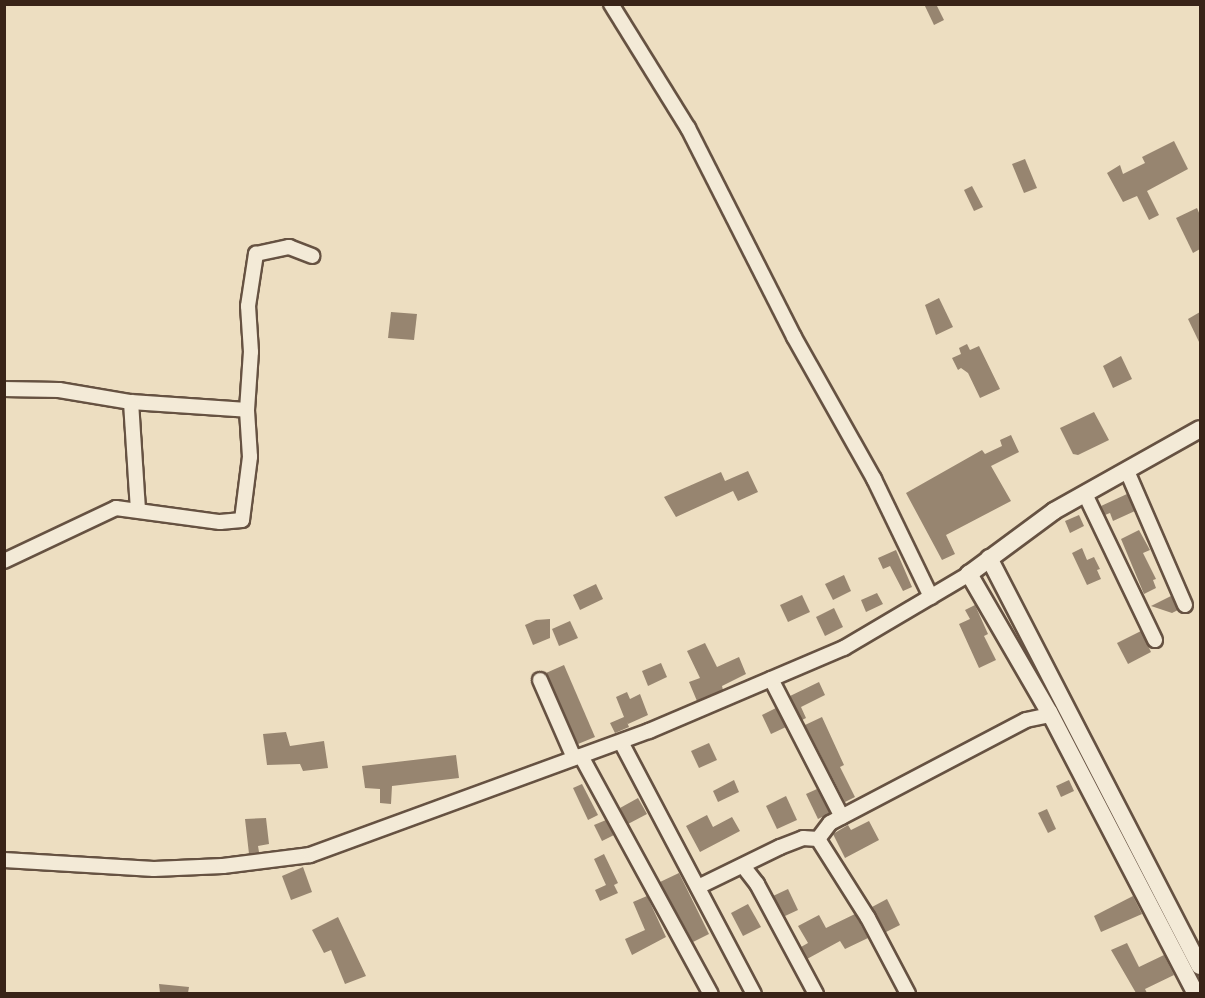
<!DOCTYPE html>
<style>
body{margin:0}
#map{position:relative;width:1205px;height:998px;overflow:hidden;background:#eddec1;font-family:Cardo,serif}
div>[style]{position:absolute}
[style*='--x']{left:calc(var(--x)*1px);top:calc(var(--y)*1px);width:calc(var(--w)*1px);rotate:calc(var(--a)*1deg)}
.building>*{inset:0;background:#978570}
.roads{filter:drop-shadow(2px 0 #665242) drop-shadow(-2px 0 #665242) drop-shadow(0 2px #665242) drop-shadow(0 -2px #665242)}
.minor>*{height:14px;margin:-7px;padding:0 7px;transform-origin:7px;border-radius:7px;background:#f3ead7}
.tertiary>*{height:16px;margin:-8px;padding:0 8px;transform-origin:8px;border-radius:8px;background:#f3ead7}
span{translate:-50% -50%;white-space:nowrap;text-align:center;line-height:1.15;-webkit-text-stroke:5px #f3ead7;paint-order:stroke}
.frame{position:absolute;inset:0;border:6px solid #392418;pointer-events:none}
</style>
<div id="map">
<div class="building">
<div style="clip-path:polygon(924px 4px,936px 4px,944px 20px,934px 25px)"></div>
<div style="clip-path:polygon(1174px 141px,1188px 169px,1147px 191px,1159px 215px,1149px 220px,1137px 196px,1123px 202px,1107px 173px,1120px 165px,1123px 174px,1145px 163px,1142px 157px)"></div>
<div style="clip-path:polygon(1025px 159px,1037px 188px,1024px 193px,1012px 164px)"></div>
<div style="clip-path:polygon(972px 186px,983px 207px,974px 211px,964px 190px)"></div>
<div style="clip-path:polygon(1197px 208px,1200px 215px,1200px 249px,1193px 253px,1176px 218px)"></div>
<div style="clip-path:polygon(939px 298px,953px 327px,936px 335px,925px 305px)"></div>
<div style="clip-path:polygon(391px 312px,417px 314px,414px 340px,388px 338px)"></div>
<div style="clip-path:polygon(1200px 312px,1200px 344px,1188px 319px)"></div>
<div style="clip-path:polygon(967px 344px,970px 350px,979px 346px,1000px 389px,980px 398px,968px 373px,961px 368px,958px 370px,952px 358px,961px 354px,959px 348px)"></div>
<div style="clip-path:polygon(1121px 356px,1132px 379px,1113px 388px,1103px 366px)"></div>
<div style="clip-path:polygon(1094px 412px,1109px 440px,1078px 455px,1073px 454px,1060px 428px)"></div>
<div style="clip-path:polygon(1011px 435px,1019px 452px,991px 466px,1011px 501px,946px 535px,955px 554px,942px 560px,906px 493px,982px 450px,985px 454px,1002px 446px,1000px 440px)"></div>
<div style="clip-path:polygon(748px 471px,758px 492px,738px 501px,733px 491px,676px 517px,664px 497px,721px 472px,725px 481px)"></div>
<div style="clip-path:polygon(1127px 494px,1135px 511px,1113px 521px,1110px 513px,1105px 515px,1101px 506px)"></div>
<div style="clip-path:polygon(1079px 515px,1084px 526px,1070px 533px,1065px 521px)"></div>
<div style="clip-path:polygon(1139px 530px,1150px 550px,1143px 553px,1156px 579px,1153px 580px,1156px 588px,1144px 594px,1121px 539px)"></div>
<div style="clip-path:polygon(1082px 548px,1087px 560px,1094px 557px,1100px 569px,1097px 570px,1101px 579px,1087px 585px,1072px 553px)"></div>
<div style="clip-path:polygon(896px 550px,912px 587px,903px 591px,890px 566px,883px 569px,878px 558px)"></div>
<div style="clip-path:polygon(844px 575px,851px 591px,833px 600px,825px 584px)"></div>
<div style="clip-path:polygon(596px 584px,603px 599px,580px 610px,573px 595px)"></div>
<div style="clip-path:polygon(877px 593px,883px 604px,866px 612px,861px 600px)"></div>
<div style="clip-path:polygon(802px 595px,810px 612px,788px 622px,780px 605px)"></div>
<div style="clip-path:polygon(1171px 596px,1178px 610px,1172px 613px,1151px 606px)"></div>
<div style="clip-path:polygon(975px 605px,988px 634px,984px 636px,996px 660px,979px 668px,959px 624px,970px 619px,965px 610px)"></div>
<div style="clip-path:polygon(834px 608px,843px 627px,825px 636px,816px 617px)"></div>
<div style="clip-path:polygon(550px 619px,550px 638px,533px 645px,525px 625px,536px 620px)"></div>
<div style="clip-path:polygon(570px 621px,578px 638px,559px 646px,552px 629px)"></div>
<div style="clip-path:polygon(1141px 631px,1151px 652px,1128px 664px,1117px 643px)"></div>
<div style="clip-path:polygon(705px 643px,717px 667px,739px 657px,746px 674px,722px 686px,723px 690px,697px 701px,689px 682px,700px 678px,687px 651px)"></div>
<div style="clip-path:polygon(661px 663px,667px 677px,648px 686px,642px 671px)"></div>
<div style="clip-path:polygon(564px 665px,595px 737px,578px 744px,546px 673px)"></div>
<div style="clip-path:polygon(819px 682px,825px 695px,801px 707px,806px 718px,802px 720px,790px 696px)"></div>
<div style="clip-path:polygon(627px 692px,630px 699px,640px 694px,648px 715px,628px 724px,627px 722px,629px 727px,615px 733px,610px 723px,624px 717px,616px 697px)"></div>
<div style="clip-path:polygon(776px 708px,786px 727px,771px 734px,762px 715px)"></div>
<div style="clip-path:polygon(822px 717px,844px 765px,840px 767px,855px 797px,845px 802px,805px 725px)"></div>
<div style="clip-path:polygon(286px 732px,290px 746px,324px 741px,328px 768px,303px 771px,300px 764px,267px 765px,263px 734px)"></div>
<div style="clip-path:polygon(709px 743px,717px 760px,699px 768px,691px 751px)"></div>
<div style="clip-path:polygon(456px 755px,459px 778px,392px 786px,391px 804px,380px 803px,380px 789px,365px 788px,362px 766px)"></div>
<div style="clip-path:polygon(734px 780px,739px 792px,718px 802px,713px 791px)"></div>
<div style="clip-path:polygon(1069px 780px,1074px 791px,1061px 797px,1056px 786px)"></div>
<div style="clip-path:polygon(582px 784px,598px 815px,588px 820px,573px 788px)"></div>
<div style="clip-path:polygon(817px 789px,830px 813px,818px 819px,806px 794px)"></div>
<div style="clip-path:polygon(786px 796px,797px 820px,777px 829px,766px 806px)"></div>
<div style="clip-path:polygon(638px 798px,647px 814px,628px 824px,620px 808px)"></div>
<div style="clip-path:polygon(1047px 809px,1056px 829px,1048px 833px,1038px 813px)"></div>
<div style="clip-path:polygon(707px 815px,713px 827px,732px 817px,740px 831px,700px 852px,686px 826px)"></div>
<div style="clip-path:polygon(266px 818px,269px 844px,258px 846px,259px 852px,249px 854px,245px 819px)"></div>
<div style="clip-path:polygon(606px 820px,614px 835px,602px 841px,594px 825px)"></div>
<div style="clip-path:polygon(869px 821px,879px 840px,845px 858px,833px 834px,848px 825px,851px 830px)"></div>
<div style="clip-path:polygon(604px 854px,618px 883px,614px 885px,618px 893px,600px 901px,595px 890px,606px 885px,594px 859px)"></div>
<div style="clip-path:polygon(303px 867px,312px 892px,291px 900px,282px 876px)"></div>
<div style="clip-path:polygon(679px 873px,709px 934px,693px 942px,660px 882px)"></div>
<div style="clip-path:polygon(788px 889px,798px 910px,785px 916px,773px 896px)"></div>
<div style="clip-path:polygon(647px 896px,666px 937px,632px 955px,625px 939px,645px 930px,633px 902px)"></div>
<div style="clip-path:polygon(1133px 896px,1142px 914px,1101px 932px,1094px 916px)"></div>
<div style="clip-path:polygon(887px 899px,900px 925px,886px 932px,872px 907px)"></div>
<div style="clip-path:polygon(748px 904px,761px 927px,743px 936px,731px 913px)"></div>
<div style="clip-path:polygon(855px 914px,868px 938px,845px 949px,840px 941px,807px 959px,801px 947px,808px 943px,798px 926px,819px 915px,826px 928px)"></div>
<div style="clip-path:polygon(338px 917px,366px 976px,345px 984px,331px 950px,324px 953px,312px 930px)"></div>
<div style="clip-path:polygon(1127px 943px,1139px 967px,1164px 955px,1174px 975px,1145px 989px,1147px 993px,1136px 993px,1111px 950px)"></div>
<div style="clip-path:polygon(159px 984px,189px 987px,188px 993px,160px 993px)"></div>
</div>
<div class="roads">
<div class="minor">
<div style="--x:611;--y:4;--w:146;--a:58.2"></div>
<div style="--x:688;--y:128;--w:234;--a:63.1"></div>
<div style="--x:794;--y:337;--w:163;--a:60.6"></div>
<div style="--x:874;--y:479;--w:131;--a:64.2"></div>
<div style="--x:4;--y:389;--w:55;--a:1"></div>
<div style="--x:59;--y:390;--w:73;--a:9.5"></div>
<div style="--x:131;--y:402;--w:116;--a:3.9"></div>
<div style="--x:247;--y:410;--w:58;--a:-86.1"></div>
<div style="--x:251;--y:352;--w:46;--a:-93.7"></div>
<div style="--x:248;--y:306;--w:53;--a:-81.3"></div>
<div style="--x:256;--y:254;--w:34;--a:-12"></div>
<div style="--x:289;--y:247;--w:25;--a:21"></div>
<div style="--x:131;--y:402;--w:108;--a:86.3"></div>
<div style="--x:1127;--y:471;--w:146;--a:66.6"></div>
<div style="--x:1085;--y:494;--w:162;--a:64.4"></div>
<div style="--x:4;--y:561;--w:124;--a:-25.3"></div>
<div style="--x:116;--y:508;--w:105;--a:7.7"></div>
<div style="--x:220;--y:522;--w:22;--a:-5"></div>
<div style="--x:242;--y:520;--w:64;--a:-82.8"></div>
<div style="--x:250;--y:457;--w:47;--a:-93.7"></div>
<div style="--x:771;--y:679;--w:155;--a:62.8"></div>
<div style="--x:540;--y:680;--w:85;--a:66.4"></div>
<div style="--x:621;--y:742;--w:285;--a:62.2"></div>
<div style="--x:581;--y:756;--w:271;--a:61.4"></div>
<div style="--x:818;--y:839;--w:20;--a:-53"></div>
<div style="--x:830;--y:823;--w:221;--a:-27.7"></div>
<div style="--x:1026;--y:720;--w:25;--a:-12"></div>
<div style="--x:4;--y:860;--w:150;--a:3.4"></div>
<div style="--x:154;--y:869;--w:69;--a:-2.5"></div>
<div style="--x:223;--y:866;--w:88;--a:-7.2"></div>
<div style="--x:310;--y:855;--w:361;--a:-20.1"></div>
<div style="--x:649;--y:731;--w:212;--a:-23.1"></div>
<div style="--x:844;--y:648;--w:145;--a:-30.6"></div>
<div style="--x:743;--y:866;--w:23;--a:52"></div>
<div style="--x:757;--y:884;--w:125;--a:61.8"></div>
<div style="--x:698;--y:887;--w:91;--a:-26"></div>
<div style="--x:780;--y:847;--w:25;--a:-21"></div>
<div style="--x:803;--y:838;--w:15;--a:4"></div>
<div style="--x:818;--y:839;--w:93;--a:57.7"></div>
<div style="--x:868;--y:918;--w:86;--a:62.2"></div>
</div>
<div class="tertiary">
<div style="--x:989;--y:558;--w:459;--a:62.7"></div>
<div style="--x:1196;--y:994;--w:318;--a:-117.5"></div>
<div style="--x:1049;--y:712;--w:160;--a:-120.1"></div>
<div style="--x:969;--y:574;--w:106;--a:-36.5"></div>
<div style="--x:1054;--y:511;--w:167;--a:-29.3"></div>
</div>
</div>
<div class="frame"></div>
</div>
